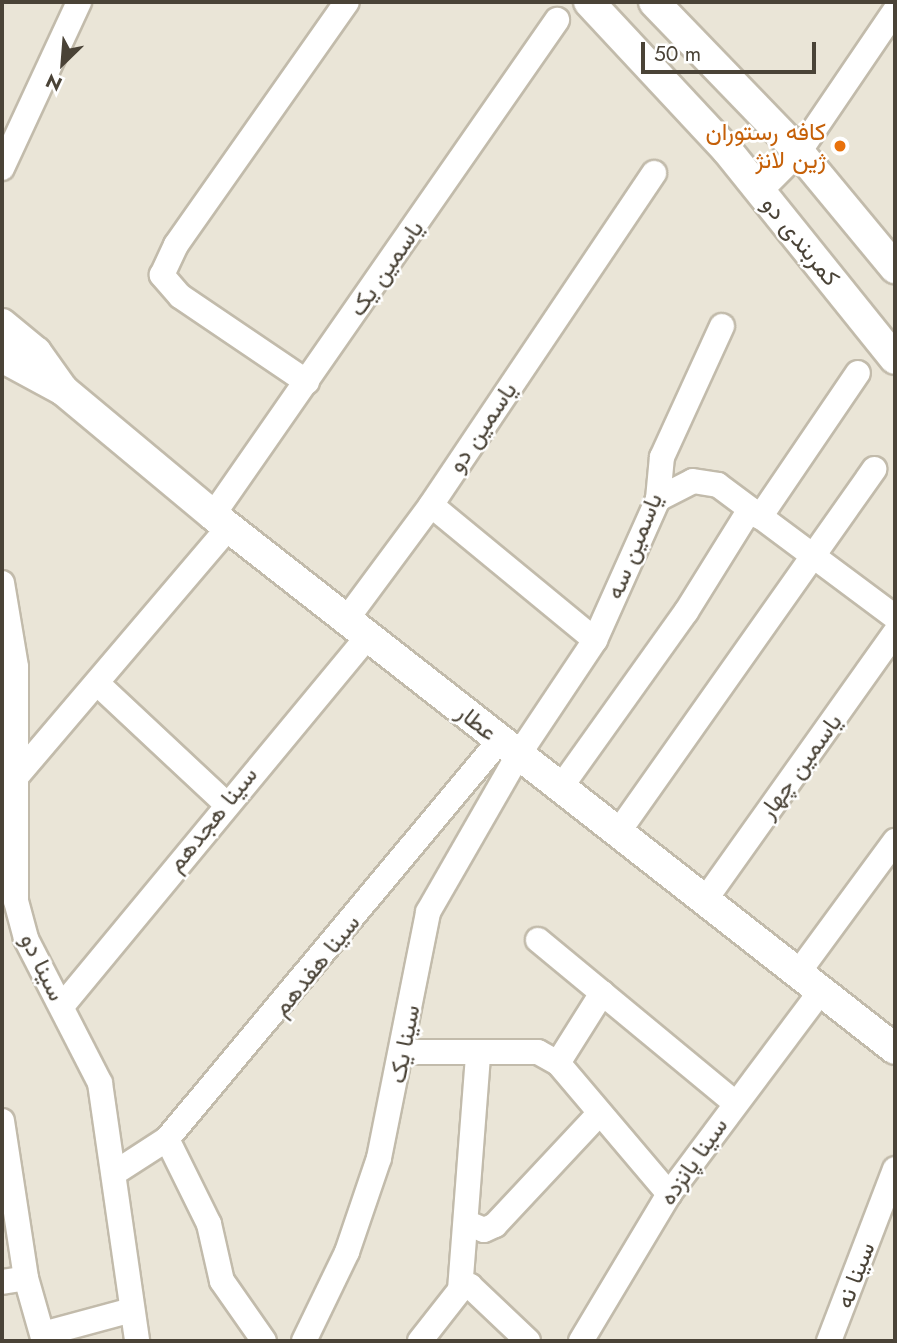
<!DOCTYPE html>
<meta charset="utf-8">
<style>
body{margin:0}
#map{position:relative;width:897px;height:1343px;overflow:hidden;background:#f6f2ea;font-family:Jost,Vazirmatn,sans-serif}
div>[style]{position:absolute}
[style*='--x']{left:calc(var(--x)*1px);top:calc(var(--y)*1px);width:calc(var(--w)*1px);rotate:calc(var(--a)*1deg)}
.residential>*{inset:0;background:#eae5d7}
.roads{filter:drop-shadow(2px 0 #c2bbab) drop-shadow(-2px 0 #c2bbab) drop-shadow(0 2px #c2bbab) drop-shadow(0 -2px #c2bbab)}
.minor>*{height:24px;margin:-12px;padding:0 12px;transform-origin:12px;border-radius:12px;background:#fff}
.tertiary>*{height:30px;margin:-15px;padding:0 15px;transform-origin:15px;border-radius:15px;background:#fff}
.dots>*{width:19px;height:19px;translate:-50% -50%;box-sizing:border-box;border:4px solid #fff;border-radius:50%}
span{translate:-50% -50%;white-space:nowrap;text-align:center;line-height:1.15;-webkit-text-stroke:5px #fff;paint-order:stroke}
.food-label{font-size:24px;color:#c56008}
.right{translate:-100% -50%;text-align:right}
.street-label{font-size:24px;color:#4a4337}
.frame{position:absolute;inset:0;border:4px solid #4a4337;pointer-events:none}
.north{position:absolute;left:28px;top:28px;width:70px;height:70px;-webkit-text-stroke:5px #fff;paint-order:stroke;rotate:205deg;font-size:19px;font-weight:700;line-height:28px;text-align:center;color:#4a4337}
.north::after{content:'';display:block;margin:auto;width:24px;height:32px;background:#4a4337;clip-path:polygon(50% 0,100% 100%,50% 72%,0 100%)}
.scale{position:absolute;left:641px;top:42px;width:175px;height:32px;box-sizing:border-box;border:4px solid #4a4337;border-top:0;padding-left:9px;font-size:21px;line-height:24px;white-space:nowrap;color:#4a4337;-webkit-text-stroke:5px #fff;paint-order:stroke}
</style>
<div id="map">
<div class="residential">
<div style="clip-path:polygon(2px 2px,895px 2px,895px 1341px,2px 1341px)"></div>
</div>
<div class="roads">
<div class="minor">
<div style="--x:2;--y:168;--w:183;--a:-65.1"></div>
<div style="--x:760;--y:191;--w:55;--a:-45"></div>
<div style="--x:799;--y:152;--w:171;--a:-55.8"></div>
<div style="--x:307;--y:382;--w:153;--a:-145.9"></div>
<div style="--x:180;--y:296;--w:28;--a:-131"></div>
<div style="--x:162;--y:275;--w:33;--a:-65"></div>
<div style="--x:176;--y:245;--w:297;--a:-54.9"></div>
<div style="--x:658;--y:499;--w:39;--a:-27"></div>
<div style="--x:693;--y:481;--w:25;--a:9"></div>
<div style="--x:718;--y:485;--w:221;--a:36.7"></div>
<div style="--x:213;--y:515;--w:603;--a:-55.2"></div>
<div style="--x:760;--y:517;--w:174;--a:-55.8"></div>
<div style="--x:2;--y:583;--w:85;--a:80.5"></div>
<div style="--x:16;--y:667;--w:234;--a:90"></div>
<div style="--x:16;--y:901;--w:39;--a:75"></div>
<div style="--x:26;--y:939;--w:162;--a:62.8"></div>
<div style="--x:100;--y:1083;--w:261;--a:81.8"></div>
<div style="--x:346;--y:620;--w:143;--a:-53.5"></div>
<div style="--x:595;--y:640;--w:212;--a:-140.5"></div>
<div style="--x:431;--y:505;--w:400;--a:-56.1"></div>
<div style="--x:99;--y:685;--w:171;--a:43.1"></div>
<div style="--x:11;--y:783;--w:336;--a:-49.6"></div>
<div style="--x:561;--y:787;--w:215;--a:-54.5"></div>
<div style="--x:686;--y:612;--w:121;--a:-58.1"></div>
<div style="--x:619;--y:831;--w:443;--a:-54.8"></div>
<div style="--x:705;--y:900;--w:328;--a:-54.6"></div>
<div style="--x:538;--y:940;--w:254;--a:39.6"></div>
<div style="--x:798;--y:973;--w:164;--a:-53.7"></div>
<div style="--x:62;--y:1006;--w:480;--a:-50.4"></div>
<div style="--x:404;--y:1052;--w:134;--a:0"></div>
<div style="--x:538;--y:1052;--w:23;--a:29"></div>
<div style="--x:558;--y:1063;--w:172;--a:49.7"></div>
<div style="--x:558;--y:1063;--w:83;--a:-57.8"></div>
<div style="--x:2;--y:1121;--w:159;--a:81.3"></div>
<div style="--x:26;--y:1278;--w:66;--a:74.1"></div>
<div style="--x:167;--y:1139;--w:95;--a:63.7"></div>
<div style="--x:209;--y:1224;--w:58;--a:77.2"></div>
<div style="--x:222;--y:1281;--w:73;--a:55"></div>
<div style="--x:116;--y:1172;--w:61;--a:-32.9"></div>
<div style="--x:167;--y:1139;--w:520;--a:-50.15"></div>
<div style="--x:470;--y:1224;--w:15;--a:23"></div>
<div style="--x:484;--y:1230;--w:12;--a:-24"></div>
<div style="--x:495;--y:1225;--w:152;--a:-46.9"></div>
<div style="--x:2;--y:1282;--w:24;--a:-9"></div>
<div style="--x:460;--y:1290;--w:235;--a:-85.6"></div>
<div style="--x:43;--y:1334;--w:92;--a:-15.1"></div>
<div style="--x:304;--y:1341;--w:99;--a:-64.2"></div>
<div style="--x:347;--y:1252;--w:99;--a:-71.2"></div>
<div style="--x:379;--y:1158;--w:251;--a:-78.7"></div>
<div style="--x:428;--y:912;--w:182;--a:-60.1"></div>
<div style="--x:519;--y:754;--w:137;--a:-56.3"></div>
<div style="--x:595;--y:640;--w:154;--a:-65.9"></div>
<div style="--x:658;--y:499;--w:42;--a:-84.6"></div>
<div style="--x:662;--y:457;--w:144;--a:-65.4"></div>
<div style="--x:420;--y:1341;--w:65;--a:-51.9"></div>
<div style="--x:460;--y:1290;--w:11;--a:-22"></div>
<div style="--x:470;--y:1286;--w:80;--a:43.5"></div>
<div style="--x:581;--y:1341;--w:171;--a:-59.1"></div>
<div style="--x:669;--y:1194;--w:254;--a:-53.2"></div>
<div style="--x:829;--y:1341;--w:184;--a:-69"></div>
</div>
<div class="tertiary">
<div style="--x:589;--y:2;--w:202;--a:47"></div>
<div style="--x:727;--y:150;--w:268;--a:51.2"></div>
<div style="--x:654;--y:2;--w:209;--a:46"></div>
<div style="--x:799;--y:152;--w:151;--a:50.4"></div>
<div style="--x:2;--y:324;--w:44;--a:39.5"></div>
<div style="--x:36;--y:352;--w:47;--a:54.6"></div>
<div style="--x:63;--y:390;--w:195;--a:39.8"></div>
<div style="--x:213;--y:515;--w:866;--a:38.06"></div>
<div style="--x:2;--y:357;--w:69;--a:28.4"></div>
</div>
</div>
<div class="dots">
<div style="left:840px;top:146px;background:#e8710a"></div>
</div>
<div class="food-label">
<span class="right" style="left:826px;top:146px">کافه رستوران<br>ژین لانژ</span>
</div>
<div class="street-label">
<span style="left:801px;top:241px;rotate:51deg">کمربندی دو</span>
<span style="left:386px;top:268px;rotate:-55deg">یاسمین یک</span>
<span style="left:482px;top:427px;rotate:-56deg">یاسمین دو</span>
<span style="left:634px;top:546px;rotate:-68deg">یاسمین سه</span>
<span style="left:477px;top:722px;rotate:38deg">عطار</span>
<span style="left:800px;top:766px;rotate:-54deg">یاسمین چهار</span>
<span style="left:212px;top:819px;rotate:-51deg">سینا هجدهم</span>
<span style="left:316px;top:965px;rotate:-51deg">سینا هفدهم</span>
<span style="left:43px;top:967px;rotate:64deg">سینا دو</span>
<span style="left:404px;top:1044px;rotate:-79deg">سینا یک</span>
<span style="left:693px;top:1161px;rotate:-55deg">سینا پانزده</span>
<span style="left:855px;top:1275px;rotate:-69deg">سینا نه</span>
</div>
<div class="frame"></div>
<div class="north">N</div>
<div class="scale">50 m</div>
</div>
